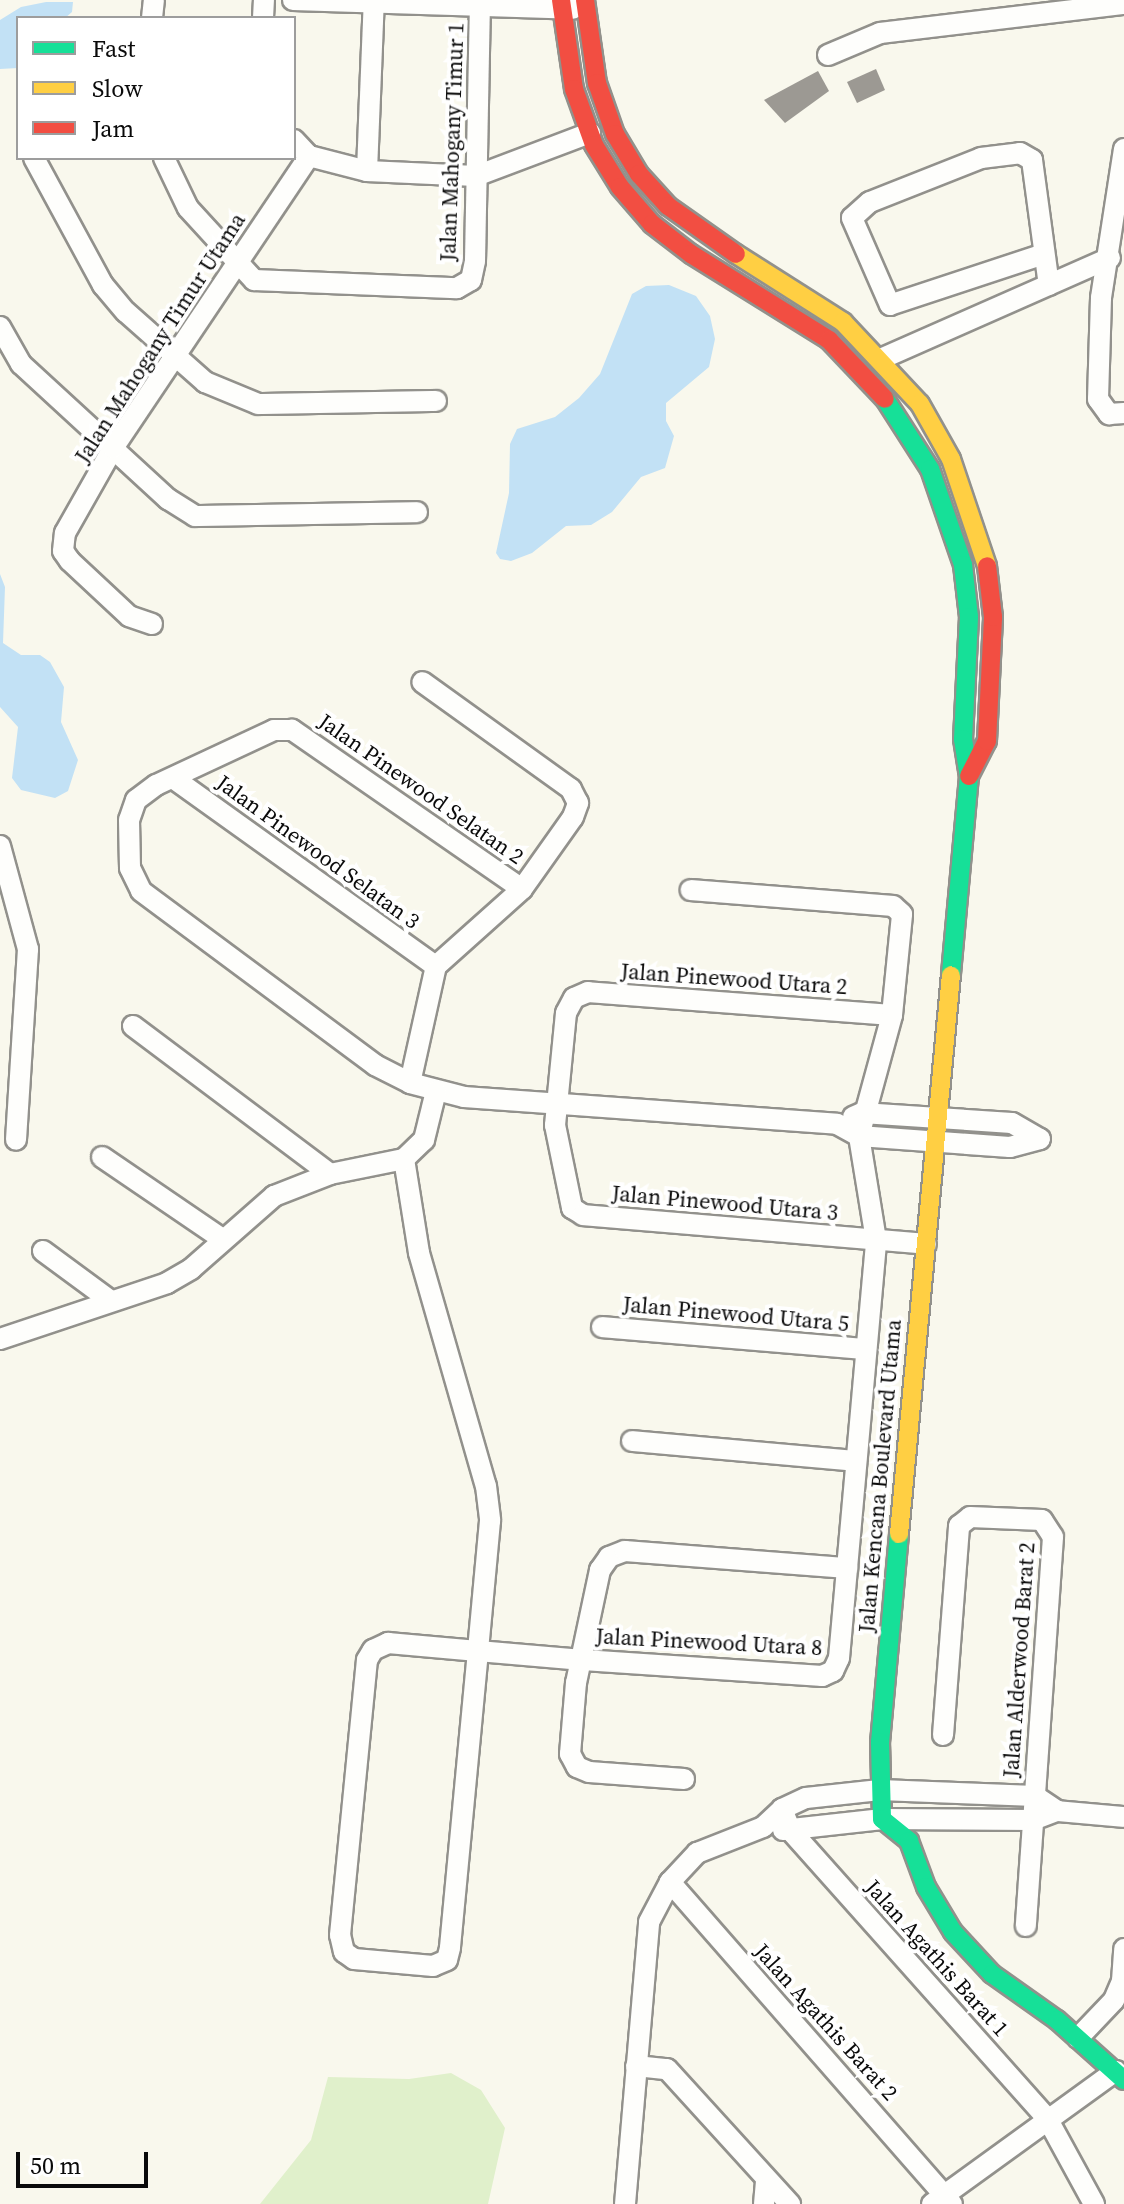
<!DOCTYPE html>
<style>
body{margin:0}
#map{position:relative;width:1124px;height:2204px;overflow:hidden;background:#f9f8ed;font-family:"Source Serif 4",serif}
div>[style]{position:absolute}
[style*='--x']{left:calc(var(--x)*1px);top:calc(var(--y)*1px);width:calc(var(--w)*1px);rotate:calc(var(--a)*1deg)}
.green>*{inset:0;background:#e0f0cb}
.water>*{inset:0;background:#c2e1f5}
.building>*{inset:0;background:#9c9993}
.roads{filter:drop-shadow(2px 0 #92918c) drop-shadow(-2px 0 #92918c) drop-shadow(0 2px #92918c) drop-shadow(0 -2px #92918c)}
.street>*{height:20px;margin:-10px;padding:0 10px;transform-origin:10px;border-radius:10px;background:#fefefc}
.fast>*{height:18px;margin:-9px;padding:0 9px;transform-origin:9px;border-radius:9px;background:#16e098}
.slow>*{height:18px;margin:-9px;padding:0 9px;transform-origin:9px;border-radius:9px;background:#ffcf43}
.jam>*{height:18px;margin:-9px;padding:0 9px;transform-origin:9px;border-radius:9px;background:#f24e42}
span{translate:-50% -50%;white-space:nowrap;text-align:center;line-height:1.15;-webkit-text-stroke:8px #fff;paint-order:stroke}
.street-label{font-size:22px;color:#0a0a0a}
.legend{position:absolute;left:16px;top:16px;width:280px;height:144px;box-sizing:border-box;background:#fff;border:2px solid #9d9d9d;margin:0;padding:10px 14px;list-style:none;font-size:24px;color:#0a0a0a}
.legend li{display:flex;align-items:center;gap:16px;height:40px}
.legend b{width:40px;border:2px solid #9d9d9d}
.scale{position:absolute;left:16px;top:2152px;width:132px;height:36px;box-sizing:border-box;border:4px solid #0a0a0a;border-top:0;padding-left:10px;font-size:24px;line-height:28px;white-space:nowrap;color:#0a0a0a;-webkit-text-stroke:6px #fff;paint-order:stroke}
</style>
<div id="map">
<div class="green">
<div style="clip-path:polygon(451px 2073px,481px 2090px,505px 2128px,488px 2204px,260px 2204px,311px 2140px,328px 2077px,409px 2079px)"></div>
</div>
<div class="water">
<div style="clip-path:polygon(46px 2px,73px 2px,72px 12px,65px 18px,18px 18px,18px 68px,0 69px,0 20px,21px 7px)"></div>
<div style="clip-path:polygon(669px 285px,696px 296px,710px 316px,715px 339px,709px 367px,666px 403px,666px 421px,674px 436px,665px 468px,641px 477px,612px 512px,591px 525px,566px 526px,532px 553px,511px 561px,500px 559px,496px 553px,509px 493px,510px 444px,517px 429px,555px 417px,579px 398px,600px 374px,632px 294px,646px 286px)"></div>
<div style="clip-path:polygon(0 574px,5px 587px,3px 643px,21px 655px,40px 655px,50px 662px,64px 687px,61px 722px,78px 760px,68px 791px,55px 798px,21px 790px,12px 778px,18px 727px,0 707px)"></div>
</div>
<div class="building">
<div style="clip-path:polygon(876px 69px,885px 90px,857px 103px,847px 82px)"></div>
<div style="clip-path:polygon(818px 71px,829px 91px,785px 123px,764px 100px)"></div>
</div>
<div class="roads">
<div class="street">
<div style="--x:293;--y:0;--w:280;--a:1.8"></div>
<div style="--x:152;--y:18;--w:18;--a:-84"></div>
<div style="--x:263;--y:18;--w:18;--a:-87"></div>
<div style="--x:828;--y:55;--w:56;--a:-22.9"></div>
<div style="--x:880;--y:33;--w:246;--a:-6.8"></div>
<div style="--x:294;--y:140;--w:22;--a:47"></div>
<div style="--x:309;--y:156;--w:60;--a:14.5"></div>
<div style="--x:367;--y:171;--w:109;--a:2.6"></div>
<div style="--x:476;--y:176;--w:122;--a:-20.7"></div>
<div style="--x:1124;--y:149;--w:151;--a:98.8"></div>
<div style="--x:1101;--y:298;--w:101;--a:91.7"></div>
<div style="--x:1098;--y:399;--w:19;--a:54"></div>
<div style="--x:1109;--y:414;--w:15;--a:-4"></div>
<div style="--x:34;--y:158;--w:145;--a:61.5"></div>
<div style="--x:103;--y:285;--w:35;--a:50"></div>
<div style="--x:126;--y:312;--w:106;--a:41.5"></div>
<div style="--x:205;--y:382;--w:57;--a:22.5"></div>
<div style="--x:258;--y:404;--w:178;--a:-1"></div>
<div style="--x:164;--y:158;--w:55;--a:64.4"></div>
<div style="--x:188;--y:208;--w:98;--a:47.5"></div>
<div style="--x:254;--y:280;--w:203;--a:2.3"></div>
<div style="--x:457;--y:288;--w:16;--a:-30"></div>
<div style="--x:471;--y:280;--w:19;--a:-78"></div>
<div style="--x:475;--y:261;--w:261;--a:-88.9"></div>
<div style="--x:367;--y:171;--w:171;--a:-87.7"></div>
<div style="--x:1044;--y:254;--w:162;--a:161.7"></div>
<div style="--x:890;--y:305;--w:95;--a:-113.6"></div>
<div style="--x:852;--y:218;--w:24;--a:-42"></div>
<div style="--x:870;--y:202;--w:119;--a:-21.6"></div>
<div style="--x:981;--y:158;--w:39;--a:-7"></div>
<div style="--x:1020;--y:153;--w:14;--a:30"></div>
<div style="--x:1032;--y:160;--w:126;--a:82.3"></div>
<div style="--x:0;--y:327;--w:43;--a:60.4"></div>
<div style="--x:21;--y:364;--w:200;--a:42.6"></div>
<div style="--x:168;--y:499;--w:32;--a:32"></div>
<div style="--x:195;--y:516;--w:222;--a:-1"></div>
<div style="--x:883;--y:358;--w:248;--a:-23.8"></div>
<div style="--x:152;--y:624;--w:24;--a:-161"></div>
<div style="--x:129;--y:616;--w:81;--a:-137"></div>
<div style="--x:70;--y:561;--w:12;--a:-125"></div>
<div style="--x:63;--y:551;--w:18;--a:-84"></div>
<div style="--x:65;--y:533;--w:98;--a:-60.5"></div>
<div style="--x:113;--y:448;--w:352;--a:-56.1"></div>
<div style="--x:173;--y:778;--w:323;--a:35.6"></div>
<div style="--x:0;--y:846;--w:107;--a:74.8"></div>
<div style="--x:28;--y:949;--w:191;--a:93.6"></div>
<div style="--x:522;--y:889;--w:280;--a:-145.3"></div>
<div style="--x:292;--y:730;--w:18;--a:180"></div>
<div style="--x:274;--y:730;--w:130;--a:155"></div>
<div style="--x:156;--y:785;--w:25;--a:143"></div>
<div style="--x:136;--y:800;--w:21;--a:109"></div>
<div style="--x:129;--y:820;--w:48;--a:88.8"></div>
<div style="--x:130;--y:868;--w:25;--a:64"></div>
<div style="--x:141;--y:891;--w:292;--a:36.6"></div>
<div style="--x:375;--y:1065;--w:39;--a:27"></div>
<div style="--x:410;--y:1083;--w:56;--a:14.5"></div>
<div style="--x:464;--y:1097;--w:374;--a:4.1"></div>
<div style="--x:837;--y:1124;--w:25;--a:29"></div>
<div style="--x:859;--y:1136;--w:151;--a:4.2"></div>
<div style="--x:1010;--y:1147;--w:31;--a:-15"></div>
<div style="--x:892;--y:1015;--w:305;--a:-175.7"></div>
<div style="--x:588;--y:992;--w:15;--a:157"></div>
<div style="--x:574;--y:998;--w:17;--a:118"></div>
<div style="--x:566;--y:1013;--w:113;--a:95.6"></div>
<div style="--x:555;--y:1125;--w:85;--a:78.4"></div>
<div style="--x:572;--y:1208;--w:13;--a:32"></div>
<div style="--x:583;--y:1215;--w:344;--a:4.8"></div>
<div style="--x:133;--y:1026;--w:246;--a:36.9"></div>
<div style="--x:410;--y:1083;--w:120;--a:-77.5"></div>
<div style="--x:436;--y:966;--w:115;--a:-41.8"></div>
<div style="--x:522;--y:889;--w:88;--a:-54.7"></div>
<div style="--x:573;--y:817;--w:15;--a:-70"></div>
<div style="--x:578;--y:803;--w:16;--a:-117"></div>
<div style="--x:571;--y:789;--w:183;--a:-144.3"></div>
<div style="--x:853;--y:1117;--w:10;--a:-24"></div>
<div style="--x:862;--y:1113;--w:150;--a:3.8"></div>
<div style="--x:1012;--y:1123;--w:32;--a:30"></div>
<div style="--x:102;--y:1157;--w:145;--a:34.3"></div>
<div style="--x:404;--y:1159;--w:95;--a:80.9"></div>
<div style="--x:419;--y:1253;--w:242;--a:74"></div>
<div style="--x:486;--y:1486;--w:35;--a:83"></div>
<div style="--x:490;--y:1521;--w:131;--a:95.3"></div>
<div style="--x:478;--y:1651;--w:298;--a:95.4"></div>
<div style="--x:450;--y:1948;--w:12;--a:104"></div>
<div style="--x:447;--y:1960;--w:15;--a:157"></div>
<div style="--x:433;--y:1966;--w:79;--a:-174.9"></div>
<div style="--x:354;--y:1959;--w:12;--a:-145"></div>
<div style="--x:344;--y:1952;--w:17;--a:-103"></div>
<div style="--x:340;--y:1935;--w:276;--a:-84.4"></div>
<div style="--x:367;--y:1660;--w:12;--a:-59"></div>
<div style="--x:373;--y:1650;--w:17;--a:-25"></div>
<div style="--x:388;--y:1643;--w:90;--a:5.1"></div>
<div style="--x:478;--y:1651;--w:105;--a:4.9"></div>
<div style="--x:583;--y:1660;--w:240;--a:3.8"></div>
<div style="--x:822;--y:1676;--w:12;--a:-24"></div>
<div style="--x:833;--y:1671;--w:14;--a:-65"></div>
<div style="--x:839;--y:1658;--w:420;--a:-84.9"></div>
<div style="--x:876;--y:1240;--w:105;--a:-99.3"></div>
<div style="--x:859;--y:1136;--w:125;--a:-74.7"></div>
<div style="--x:892;--y:1015;--w:101;--a:-84.3"></div>
<div style="--x:902;--y:914;--w:12;--a:-138"></div>
<div style="--x:893;--y:906;--w:203;--a:-175.5"></div>
<div style="--x:43;--y:1251;--w:81;--a:36.4"></div>
<div style="--x:602;--y:1327;--w:265;--a:4.8"></div>
<div style="--x:0;--y:1339;--w:176;--a:-18.5"></div>
<div style="--x:167;--y:1283;--w:28;--a:-30"></div>
<div style="--x:191;--y:1269;--w:111;--a:-41.3"></div>
<div style="--x:274;--y:1196;--w:60;--a:-21.4"></div>
<div style="--x:330;--y:1174;--w:76;--a:-11.5"></div>
<div style="--x:404;--y:1159;--w:28;--a:-44"></div>
<div style="--x:424;--y:1140;--w:50;--a:-76.2"></div>
<div style="--x:632;--y:1441;--w:225;--a:5.1"></div>
<div style="--x:943;--y:1735;--w:210;--a:-85.6"></div>
<div style="--x:959;--y:1526;--w:14;--a:-39"></div>
<div style="--x:970;--y:1517;--w:72;--a:2.4"></div>
<div style="--x:1042;--y:1520;--w:20;--a:57"></div>
<div style="--x:1053;--y:1537;--w:390;--a:94"></div>
<div style="--x:684;--y:1779;--w:95;--a:-175.8"></div>
<div style="--x:589;--y:1772;--w:13;--a:-157"></div>
<div style="--x:577;--y:1767;--w:15;--a:-118"></div>
<div style="--x:570;--y:1754;--w:71;--a:-85.2"></div>
<div style="--x:576;--y:1683;--w:116;--a:-78"></div>
<div style="--x:600;--y:1570;--w:16;--a:-55"></div>
<div style="--x:609;--y:1557;--w:17;--a:-21"></div>
<div style="--x:625;--y:1551;--w:223;--a:4.4"></div>
<div style="--x:782;--y:1809;--w:24;--a:68"></div>
<div style="--x:791;--y:1831;--w:385;--a:48.3"></div>
<div style="--x:1047;--y:2118;--w:98;--a:61.3"></div>
<div style="--x:783;--y:1830;--w:100;--a:-6.3"></div>
<div style="--x:882;--y:1819;--w:151;--a:0.4"></div>
<div style="--x:1033;--y:1820;--w:26;--a:-21"></div>
<div style="--x:1057;--y:1811;--w:67;--a:5.1"></div>
<div style="--x:670;--y:1882;--w:428;--a:48.8"></div>
<div style="--x:1078;--y:2038;--w:52;--a:-46.5"></div>
<div style="--x:1114;--y:2000;--w:21;--a:-67"></div>
<div style="--x:1122;--y:1981;--w:32;--a:-86"></div>
<div style="--x:636;--y:2066;--w:31;--a:6"></div>
<div style="--x:667;--y:2069;--w:183;--a:47.7"></div>
<div style="--x:625;--y:2204;--w:283;--a:-85.1"></div>
<div style="--x:649;--y:1922;--w:45;--a:-62.3"></div>
<div style="--x:670;--y:1882;--w:40;--a:-47"></div>
<div style="--x:697;--y:1853;--w:71;--a:-21.5"></div>
<div style="--x:763;--y:1827;--w:26;--a:-43"></div>
<div style="--x:782;--y:1809;--w:26;--a:-25"></div>
<div style="--x:806;--y:1798;--w:74;--a:-6.2"></div>
<div style="--x:880;--y:1790;--w:155;--a:2.2"></div>
<div style="--x:1035;--y:1796;--w:27;--a:34"></div>
<div style="--x:764;--y:2204;--w:25;--a:-85"></div>
<div style="--x:932;--y:2204;--w:227;--a:-35.9"></div>
</div>
<div class="fast">
<div style="--x:885;--y:399;--w:83;--a:57.3"></div>
<div style="--x:930;--y:469;--w:102;--a:71"></div>
<div style="--x:963;--y:565;--w:52;--a:83.4"></div>
<div style="--x:969;--y:617;--w:122;--a:92.8"></div>
<div style="--x:963;--y:739;--w:37;--a:81"></div>
<div style="--x:969;--y:776;--w:200;--a:95.2"></div>
<div style="--x:899;--y:1534;--w:209;--a:95.2"></div>
<div style="--x:880;--y:1742;--w:77;--a:88.5"></div>
<div style="--x:882;--y:1819;--w:35;--a:39"></div>
<div style="--x:909;--y:1841;--w:49;--a:69.7"></div>
<div style="--x:926;--y:1887;--w:52;--a:59"></div>
<div style="--x:953;--y:1932;--w:57;--a:47.1"></div>
<div style="--x:992;--y:1974;--w:80;--a:35.3"></div>
<div style="--x:1057;--y:2020;--w:90;--a:41.8"></div>
</div>
<div class="slow">
<div style="--x:736;--y:254;--w:127;--a:32.4"></div>
<div style="--x:843;--y:322;--w:112;--a:46.8"></div>
<div style="--x:920;--y:404;--w:63;--a:60.6"></div>
<div style="--x:951;--y:459;--w:113;--a:71.4"></div>
<div style="--x:899;--y:1534;--w:561;--a:-84.69"></div>
</div>
<div class="jam">
<div style="--x:561;--y:0;--w:90;--a:81.7"></div>
<div style="--x:574;--y:89;--w:59;--a:70.3"></div>
<div style="--x:594;--y:145;--w:49;--a:58.2"></div>
<div style="--x:620;--y:187;--w:49;--a:49.1"></div>
<div style="--x:652;--y:224;--w:49;--a:37.6"></div>
<div style="--x:691;--y:254;--w:163;--a:31.9"></div>
<div style="--x:829;--y:340;--w:81;--a:46.5"></div>
<div style="--x:585;--y:0;--w:84;--a:81.8"></div>
<div style="--x:597;--y:83;--w:54;--a:70.6"></div>
<div style="--x:615;--y:134;--w:47;--a:59"></div>
<div style="--x:639;--y:174;--w:43;--a:47.8"></div>
<div style="--x:668;--y:206;--w:83;--a:35.2"></div>
<div style="--x:969;--y:776;--w:39;--a:-63"></div>
<div style="--x:987;--y:741;--w:124;--a:-87.2"></div>
<div style="--x:993;--y:617;--w:51;--a:-96.7"></div>
</div>
</div>
<div class="street-label">
<span style="left:452px;top:142px;rotate:-88deg">Jalan Mahogany Timur 1</span>
<span style="left:160px;top:338px;rotate:-57deg">Jalan Mahogany Timur Utama</span>
<span style="left:421px;top:789px;rotate:35deg">Jalan Pinewood Selatan 2</span>
<span style="left:318px;top:852px;rotate:36deg">Jalan Pinewood Selatan 3</span>
<span style="left:734px;top:979px;rotate:4deg">Jalan Pinewood Utara 2</span>
<span style="left:725px;top:1203px;rotate:5deg">Jalan Pinewood Utara 3</span>
<span style="left:736px;top:1314px;rotate:5deg">Jalan Pinewood Utara 5</span>
<span style="left:880px;top:1476px;rotate:-85deg">Jalan Kencana Boulevard Utama</span>
<span style="left:709px;top:1642px;rotate:3deg">Jalan Pinewood Utara 8</span>
<span style="left:1019px;top:1660px;rotate:-86deg">Jalan Alderwood Barat 2</span>
<span style="left:937px;top:1958px;rotate:48deg">Jalan Agathis Barat 1</span>
<span style="left:826px;top:2022px;rotate:48deg">Jalan Agathis Barat 2</span>
</div>
<ul class="legend">
<li><b style="height:10px;background:#16e098"></b>Fast</li>
<li><b style="height:10px;background:#ffcf43"></b>Slow</li>
<li><b style="height:10px;background:#f24e42"></b>Jam</li>
</ul>
<div class="scale">50 m</div>
</div>
